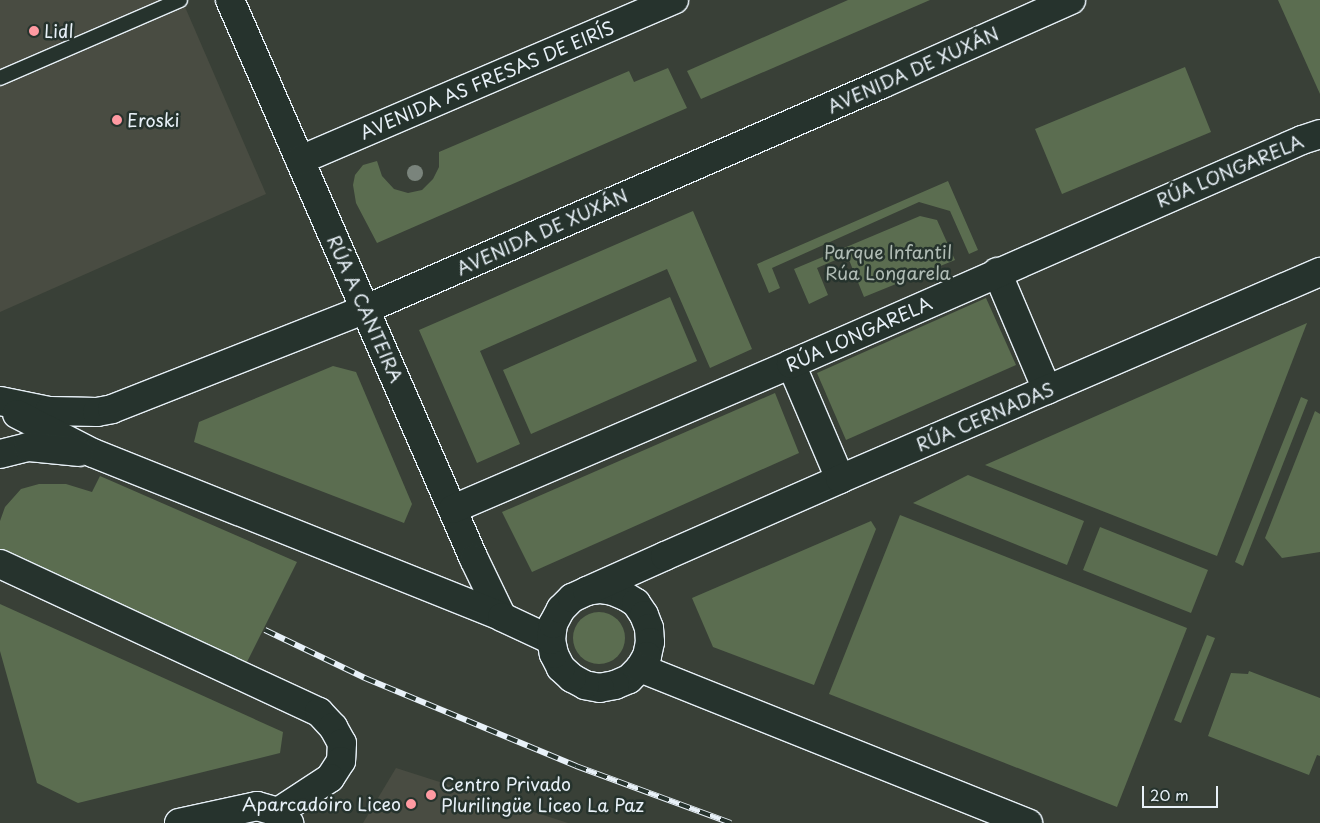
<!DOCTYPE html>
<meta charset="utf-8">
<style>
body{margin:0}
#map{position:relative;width:1320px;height:823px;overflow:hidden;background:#394037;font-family:"Playpen Sans",sans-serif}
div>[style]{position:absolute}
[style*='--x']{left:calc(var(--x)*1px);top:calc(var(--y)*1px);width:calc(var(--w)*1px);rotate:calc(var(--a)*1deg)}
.built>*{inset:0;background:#494c42}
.green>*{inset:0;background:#5b6d50}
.round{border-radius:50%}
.roads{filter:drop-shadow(1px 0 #e8f1f8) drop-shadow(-1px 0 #e8f1f8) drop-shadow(0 1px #e8f1f8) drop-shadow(0 -1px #e8f1f8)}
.service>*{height:14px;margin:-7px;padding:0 7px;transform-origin:7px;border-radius:7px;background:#26332d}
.minor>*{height:28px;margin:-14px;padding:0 14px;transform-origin:14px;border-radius:14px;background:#26332d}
.rail>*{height:5.5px;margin-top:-2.75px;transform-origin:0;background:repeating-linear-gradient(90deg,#26332d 0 11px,#e8f1f8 0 22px);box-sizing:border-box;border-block:1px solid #e8f1f8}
.trees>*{width:16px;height:16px;margin:-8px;border-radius:50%;background:#7a847c}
.dots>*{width:14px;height:14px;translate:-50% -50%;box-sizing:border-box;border:2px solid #26332d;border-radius:50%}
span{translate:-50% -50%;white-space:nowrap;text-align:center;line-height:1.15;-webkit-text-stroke:5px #26332d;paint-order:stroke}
.poi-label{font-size:18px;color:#e8f1f8}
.left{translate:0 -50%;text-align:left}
.right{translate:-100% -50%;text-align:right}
.street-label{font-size:18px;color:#e8f1f8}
.park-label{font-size:18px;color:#b0bcb5}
.scale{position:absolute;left:1142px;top:786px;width:76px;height:22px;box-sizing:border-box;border:2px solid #e8f1f8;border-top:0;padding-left:6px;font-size:15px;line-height:18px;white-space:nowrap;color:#e8f1f8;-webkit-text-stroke:4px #26332d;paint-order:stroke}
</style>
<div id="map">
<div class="built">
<div style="clip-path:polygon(0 0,182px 0,266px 194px,0 312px)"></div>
<div style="clip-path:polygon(396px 768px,568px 823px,363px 823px)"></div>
</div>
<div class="green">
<div style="clip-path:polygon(848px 0,930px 0,701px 99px,687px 71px)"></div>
<div style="clip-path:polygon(1278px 0,1320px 0,1320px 94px)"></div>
<div style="clip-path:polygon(1185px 67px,1211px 132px,1062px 194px,1035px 129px)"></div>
<div style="clip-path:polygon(668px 68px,687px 108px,377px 243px,356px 203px,353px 185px,355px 175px,363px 165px,377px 161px,382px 176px,394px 189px,408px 193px,422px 190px,433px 179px,439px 167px,439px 152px,629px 71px,634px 82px)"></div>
<div style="clip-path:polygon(948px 181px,978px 250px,969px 254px,950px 211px,919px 202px,772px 268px,780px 288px,769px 293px,757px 264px)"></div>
<div style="clip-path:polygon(693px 211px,752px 349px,710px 368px,667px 269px,480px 351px,520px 444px,477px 463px,419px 330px)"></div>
<div style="clip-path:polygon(920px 216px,937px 220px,955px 260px,864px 297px,847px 255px,817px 268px,828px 295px,809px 304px,794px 269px)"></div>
<div style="clip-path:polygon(670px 297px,697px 361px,531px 434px,503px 370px)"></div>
<div style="clip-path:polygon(986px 298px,1016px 365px,846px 440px,817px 373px)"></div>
<div style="clip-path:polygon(1307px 323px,1217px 556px,985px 465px)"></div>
<div style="clip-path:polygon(333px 366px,356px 372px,412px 504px,404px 523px,194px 442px,199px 422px)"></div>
<div style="clip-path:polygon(775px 393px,799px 453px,532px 572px,502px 512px)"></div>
<div style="clip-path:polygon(1301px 397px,1308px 400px,1243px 566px,1235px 562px)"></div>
<div style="clip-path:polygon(1315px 411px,1320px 414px,1320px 552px,1282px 558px,1265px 538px)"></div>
<div style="clip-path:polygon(968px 475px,1084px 521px,1067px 565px,913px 503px)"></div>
<div style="clip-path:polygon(100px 476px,297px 562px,245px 666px,0 552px,0 521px,5px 507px,21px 489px,39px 484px,66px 484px,92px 492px)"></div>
<div style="clip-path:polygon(900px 515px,1187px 628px,1117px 807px,829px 694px)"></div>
<div style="clip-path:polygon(871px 521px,876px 529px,814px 685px,713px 647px,692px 598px)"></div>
<div style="clip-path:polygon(1100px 527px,1208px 570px,1191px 613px,1083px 570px)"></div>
<div style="clip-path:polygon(0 604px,283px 732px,280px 753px,78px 803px,37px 783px,0 651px)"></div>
<div class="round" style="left:573px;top:612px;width:52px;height:52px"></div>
<div style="clip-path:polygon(1207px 635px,1215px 638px,1181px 723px,1174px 720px)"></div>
<div style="clip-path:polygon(1249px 671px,1320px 698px,1320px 756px,1317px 755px,1309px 775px,1208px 736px,1231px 673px,1248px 674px)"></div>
</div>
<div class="roads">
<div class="service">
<div style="--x:0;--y:78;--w:196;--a:-23.4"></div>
</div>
<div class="minor">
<div style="--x:230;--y:0;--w:610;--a:66.42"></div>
<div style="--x:474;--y:559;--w:64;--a:64.2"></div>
<div style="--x:300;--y:160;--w:407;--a:-23.2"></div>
<div style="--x:997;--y:272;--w:128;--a:67"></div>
<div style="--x:791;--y:364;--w:125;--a:66.9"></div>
<div style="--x:0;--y:401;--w:50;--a:11.5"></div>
<div style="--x:49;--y:411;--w:48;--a:1.2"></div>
<div style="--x:97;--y:412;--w:15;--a:-11"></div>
<div style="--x:112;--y:409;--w:273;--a:-21.5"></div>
<div style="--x:366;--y:309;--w:563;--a:-23.56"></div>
<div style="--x:882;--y:84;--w:207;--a:-24"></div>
<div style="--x:17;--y:414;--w:85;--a:27.2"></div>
<div style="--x:93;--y:453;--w:441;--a:21.8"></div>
<div style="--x:502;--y:617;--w:54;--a:25.1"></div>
<div style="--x:0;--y:454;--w:29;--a:-14"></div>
<div style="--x:28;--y:447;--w:51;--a:5.6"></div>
<div style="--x:453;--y:509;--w:368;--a:-23.2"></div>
<div style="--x:791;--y:364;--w:558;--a:-23.67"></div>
<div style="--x:1302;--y:140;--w:19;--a:-18"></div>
<div style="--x:0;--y:564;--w:352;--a:24.9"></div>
<div style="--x:319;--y:712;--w:21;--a:47"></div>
<div style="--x:333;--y:727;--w:18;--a:61"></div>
<div style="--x:342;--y:743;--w:18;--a:93"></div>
<div style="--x:341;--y:761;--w:20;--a:123"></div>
<div style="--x:330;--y:778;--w:62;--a:146.8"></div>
<div style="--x:587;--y:591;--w:13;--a:-9"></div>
<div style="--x:600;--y:589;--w:13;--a:9"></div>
<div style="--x:613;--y:591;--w:13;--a:23"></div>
<div style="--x:625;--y:596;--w:13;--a:32"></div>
<div style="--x:636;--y:603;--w:14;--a:56"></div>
<div style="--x:644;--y:615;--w:14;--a:69"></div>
<div style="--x:649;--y:628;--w:14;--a:86"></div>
<div style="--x:650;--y:642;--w:14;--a:102"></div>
<div style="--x:647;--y:656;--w:14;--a:120"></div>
<div style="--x:640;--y:668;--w:16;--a:135"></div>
<div style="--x:629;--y:679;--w:15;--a:157"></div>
<div style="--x:615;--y:685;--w:15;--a:169"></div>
<div style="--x:600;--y:688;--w:15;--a:-169"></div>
<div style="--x:585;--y:685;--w:15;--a:-152"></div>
<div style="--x:572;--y:678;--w:15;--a:-138"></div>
<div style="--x:561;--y:668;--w:16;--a:-117"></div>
<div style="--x:554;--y:654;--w:14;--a:-102"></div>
<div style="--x:551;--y:640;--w:16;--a:-83"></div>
<div style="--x:553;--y:624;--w:17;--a:-62"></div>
<div style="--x:561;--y:609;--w:16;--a:-45"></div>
<div style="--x:572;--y:598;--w:17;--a:-25"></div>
<div style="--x:587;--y:591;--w:85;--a:-24.2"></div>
<div style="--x:665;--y:556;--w:191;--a:-23.7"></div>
<div style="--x:840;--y:479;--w:523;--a:-23.33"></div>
<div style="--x:640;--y:668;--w:418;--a:21.8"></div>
<div style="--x:179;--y:823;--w:80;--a:-12.3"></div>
<div style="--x:257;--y:806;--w:22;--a:16"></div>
<div style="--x:278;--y:812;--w:16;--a:45"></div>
</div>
</div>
<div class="rail">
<div style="--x:265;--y:630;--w:111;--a:25.6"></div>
<div style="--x:365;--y:678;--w:229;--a:22.6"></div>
<div style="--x:576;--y:766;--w:165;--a:20.2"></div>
</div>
<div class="trees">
<div style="left:415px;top:173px"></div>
</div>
<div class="dots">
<div style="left:34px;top:31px;background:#ff9aa2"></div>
<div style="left:117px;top:120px;background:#ff9aa2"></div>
<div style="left:431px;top:795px;background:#ff9aa2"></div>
<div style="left:411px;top:804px;background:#ff9aa2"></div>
</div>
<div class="poi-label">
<span class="left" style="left:44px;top:31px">Lidl</span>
<span class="left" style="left:127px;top:120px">Eroski</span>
<span class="left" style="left:441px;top:795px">Centro Privado<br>Plurilingüe Liceo La Paz</span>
<span class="right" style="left:401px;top:804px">Aparcadoiro Liceo</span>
</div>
<div class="street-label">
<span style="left:913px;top:70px;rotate:-24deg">AVENIDA DE XUXÁN</span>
<span style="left:487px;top:80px;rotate:-23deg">AVENIDA AS FRESAS DE EIRÍS</span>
<span style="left:1230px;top:171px;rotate:-23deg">RÚA LONGARELA</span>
<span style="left:542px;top:232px;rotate:-24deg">AVENIDA DE XUXÁN</span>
<span style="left:365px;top:309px;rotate:66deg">RÚA A CANTEIRA</span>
<span style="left:859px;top:334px;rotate:-24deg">RÚA LONGARELA</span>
<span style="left:985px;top:417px;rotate:-23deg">RÚA CERNADAS</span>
</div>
<div class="park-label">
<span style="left:888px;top:263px">Parque Infantil<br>Rúa Longarela</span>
</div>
<div class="scale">20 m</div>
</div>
